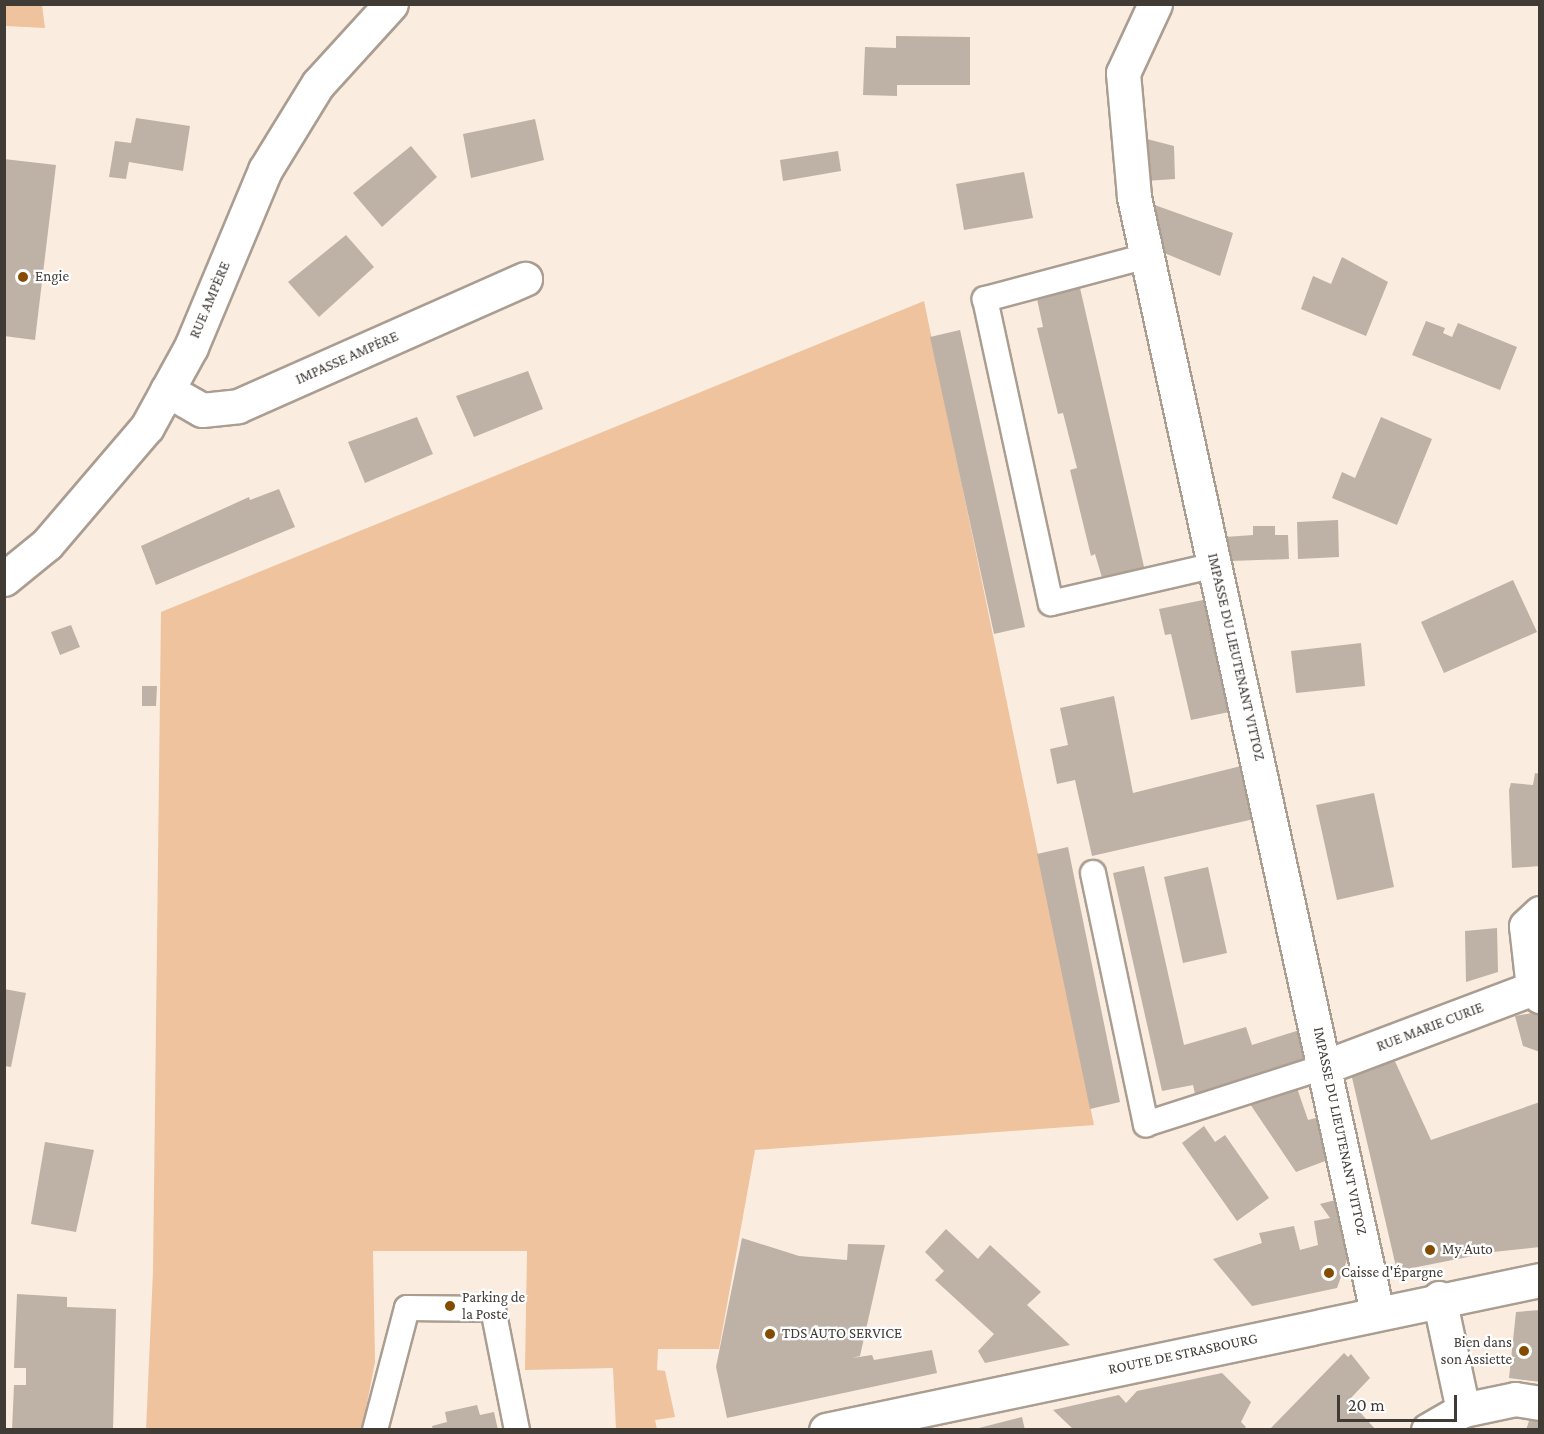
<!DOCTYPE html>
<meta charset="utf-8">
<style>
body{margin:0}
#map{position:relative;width:1544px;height:1434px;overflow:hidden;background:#fbece0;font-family:"Crimson Pro",serif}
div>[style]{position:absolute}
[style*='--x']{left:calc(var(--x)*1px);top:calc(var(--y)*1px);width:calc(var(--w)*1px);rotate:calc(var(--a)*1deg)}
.green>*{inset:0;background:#efc39d}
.building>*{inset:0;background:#beb1a5}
.roads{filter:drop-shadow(2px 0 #aa9d91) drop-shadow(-2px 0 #aa9d91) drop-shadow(0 2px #aa9d91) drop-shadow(0 -2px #aa9d91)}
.lane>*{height:24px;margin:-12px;padding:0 12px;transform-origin:12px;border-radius:12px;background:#fff}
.street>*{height:33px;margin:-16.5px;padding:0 16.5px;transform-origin:16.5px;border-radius:16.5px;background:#fff}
.secondary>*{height:33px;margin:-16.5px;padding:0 16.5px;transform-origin:16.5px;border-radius:16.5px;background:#fff}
.dots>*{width:16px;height:16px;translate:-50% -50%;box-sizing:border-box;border:3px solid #fff;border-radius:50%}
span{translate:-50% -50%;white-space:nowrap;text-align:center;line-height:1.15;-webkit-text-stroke:4.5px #fff;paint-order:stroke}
.poi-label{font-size:15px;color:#413b36}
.left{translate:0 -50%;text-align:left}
.right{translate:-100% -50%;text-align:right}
.street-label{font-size:15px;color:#413b36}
.frame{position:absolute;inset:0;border:6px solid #413b36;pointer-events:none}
.scale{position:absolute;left:1337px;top:1395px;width:120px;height:27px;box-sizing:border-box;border:3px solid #413b36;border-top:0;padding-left:8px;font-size:18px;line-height:21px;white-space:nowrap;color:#413b36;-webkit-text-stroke:4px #fff;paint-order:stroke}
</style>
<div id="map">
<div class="green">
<div style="clip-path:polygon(5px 4px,42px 5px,45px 28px,5px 26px)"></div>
<div style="clip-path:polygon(924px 301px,1094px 1125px,755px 1150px,719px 1349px,658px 1349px,657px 1370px,665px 1371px,675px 1417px,655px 1420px,657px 1429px,616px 1429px,613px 1368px,525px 1370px,527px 1251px,373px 1251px,375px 1362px,362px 1429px,146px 1430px,153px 1271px,161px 612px)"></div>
</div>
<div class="building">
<div style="clip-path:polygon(896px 36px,970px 37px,970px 85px,897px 85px,897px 96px,863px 95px,865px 47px,896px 48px)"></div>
<div style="clip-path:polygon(136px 118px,190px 126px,183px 171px,129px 162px,126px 179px,109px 177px,115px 141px,131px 143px)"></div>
<div style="clip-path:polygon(535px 119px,544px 160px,471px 178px,463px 134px)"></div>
<div style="clip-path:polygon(1143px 138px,1174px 146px,1175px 179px,1145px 181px)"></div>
<div style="clip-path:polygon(411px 146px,437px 177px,382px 227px,353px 193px)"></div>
<div style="clip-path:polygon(838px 151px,841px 171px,783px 181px,780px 160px)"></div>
<div style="clip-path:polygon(4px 159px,56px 165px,35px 340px,4px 336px)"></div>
<div style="clip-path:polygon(1024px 172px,1033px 218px,964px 230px,956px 184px)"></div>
<div style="clip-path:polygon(1149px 203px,1233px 233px,1220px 276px,1157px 250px)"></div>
<div style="clip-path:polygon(346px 235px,374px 267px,319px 317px,288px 282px)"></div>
<div style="clip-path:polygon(1342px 257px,1388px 282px,1366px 336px,1301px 309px,1313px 276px,1331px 284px)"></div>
<div style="clip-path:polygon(1080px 288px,1145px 571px,1103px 581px,1095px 554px,1091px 556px,1070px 470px,1077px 468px,1063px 413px,1058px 414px,1037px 328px,1043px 327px,1037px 299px)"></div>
<div style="clip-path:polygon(1426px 321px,1445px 328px,1443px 333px,1452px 337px,1458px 323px,1517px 347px,1500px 390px,1412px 355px)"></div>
<div style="clip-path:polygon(960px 330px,1025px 627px,994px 634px,930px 337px)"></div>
<div style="clip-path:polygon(528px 371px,543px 409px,474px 437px,456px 396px)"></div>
<div style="clip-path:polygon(417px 417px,433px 454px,365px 483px,348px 442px)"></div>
<div style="clip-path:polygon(1381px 417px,1432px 439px,1397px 525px,1332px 498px,1342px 472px,1355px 478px)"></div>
<div style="clip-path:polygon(279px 489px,295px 527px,156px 585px,141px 546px,249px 497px,250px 500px)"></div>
<div style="clip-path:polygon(1338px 520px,1339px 557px,1298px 559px,1297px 522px)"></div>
<div style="clip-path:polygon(1253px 526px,1275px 526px,1275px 535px,1288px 535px,1289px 559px,1231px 561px,1225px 537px,1253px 535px)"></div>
<div style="clip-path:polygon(1513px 580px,1537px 632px,1444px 673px,1421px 622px)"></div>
<div style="clip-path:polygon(1203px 600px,1229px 712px,1191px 720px,1171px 634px,1165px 635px,1159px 609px)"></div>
<div style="clip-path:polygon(71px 625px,80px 647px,60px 655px,51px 632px)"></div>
<div style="clip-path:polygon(1361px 643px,1365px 686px,1296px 693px,1291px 651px)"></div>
<div style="clip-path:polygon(142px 686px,157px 686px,156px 706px,142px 706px)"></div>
<div style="clip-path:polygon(1114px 696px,1133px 793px,1241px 766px,1254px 819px,1092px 856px,1075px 780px,1057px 784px,1050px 749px,1068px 745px,1060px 708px)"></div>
<div style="clip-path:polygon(1535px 773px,1540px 774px,1540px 866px,1512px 868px,1509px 790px,1511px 783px,1533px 785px)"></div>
<div style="clip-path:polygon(1374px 793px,1394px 887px,1337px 900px,1316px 805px)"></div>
<div style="clip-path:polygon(1068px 847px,1120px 1102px,1090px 1109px,1037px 854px)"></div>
<div style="clip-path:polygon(1144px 866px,1184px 1045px,1246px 1027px,1252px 1045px,1303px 1029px,1310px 1061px,1196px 1099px,1193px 1085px,1162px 1091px,1113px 873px)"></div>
<div style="clip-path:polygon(1208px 867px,1227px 953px,1183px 963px,1164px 877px)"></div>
<div style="clip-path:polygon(1497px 928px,1498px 972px,1466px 982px,1465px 931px)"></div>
<div style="clip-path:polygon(4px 989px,26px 993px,11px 1067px,4px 1066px)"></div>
<div style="clip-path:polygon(1532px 1013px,1540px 1014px,1540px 1052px,1523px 1046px,1515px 1016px)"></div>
<div style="clip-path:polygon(1393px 1057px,1431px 1140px,1540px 1102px,1540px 1247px,1493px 1252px,1397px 1271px,1350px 1069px)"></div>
<div style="clip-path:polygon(1297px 1088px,1308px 1120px,1324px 1116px,1333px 1158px,1296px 1172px,1250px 1104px)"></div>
<div style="clip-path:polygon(1204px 1126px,1215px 1142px,1225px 1135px,1269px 1198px,1237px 1221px,1182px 1143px)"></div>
<div style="clip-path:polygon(45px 1142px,94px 1150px,76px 1232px,31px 1224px)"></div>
<div style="clip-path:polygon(1343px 1198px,1348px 1257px,1337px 1288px,1252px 1306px,1213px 1259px,1262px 1243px,1259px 1233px,1294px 1226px,1300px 1250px,1318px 1245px,1314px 1221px,1330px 1218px,1320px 1204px)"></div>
<div style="clip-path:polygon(946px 1229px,978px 1259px,990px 1245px,1041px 1292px,1027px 1305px,1070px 1345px,985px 1363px,978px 1351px,994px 1334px,935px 1280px,944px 1271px,925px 1252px)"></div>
<div style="clip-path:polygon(742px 1238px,799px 1256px,847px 1260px,848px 1244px,885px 1245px,860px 1356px,852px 1358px,872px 1355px,874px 1360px,932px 1350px,937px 1373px,727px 1418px,716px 1367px)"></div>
<div style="clip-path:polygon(17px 1294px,67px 1297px,67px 1307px,116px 1309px,113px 1430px,12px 1430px,14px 1385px,26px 1385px,26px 1368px,14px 1368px)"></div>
<div style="clip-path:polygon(1540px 1310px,1540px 1382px,1509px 1378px,1516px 1312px)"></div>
<div style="clip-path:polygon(1344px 1353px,1348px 1357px,1351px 1354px,1370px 1378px,1349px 1400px,1376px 1430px,1269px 1430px)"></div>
<div style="clip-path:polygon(1222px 1373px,1251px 1402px,1241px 1422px,1246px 1427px,1243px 1430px,1074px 1430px,1053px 1410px,1119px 1395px,1126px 1403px,1137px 1391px)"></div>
<div style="clip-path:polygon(477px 1405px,480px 1415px,494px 1412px,498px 1430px,433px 1430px,432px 1426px,447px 1422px,445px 1412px)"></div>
<div style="clip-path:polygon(1022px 1417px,1025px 1430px,975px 1430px,975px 1429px)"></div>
<div style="clip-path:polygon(1530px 1418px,1540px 1420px,1540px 1430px,1526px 1430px)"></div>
</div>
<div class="roads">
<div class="lane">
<div style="--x:1147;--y:256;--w:168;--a:165.1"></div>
<div style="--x:985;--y:299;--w:311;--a:77.8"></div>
<div style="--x:1051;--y:603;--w:168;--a:-13"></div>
<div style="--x:1093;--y:873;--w:257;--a:78.1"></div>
<div style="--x:1146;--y:1124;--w:190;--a:-17.8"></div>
<div style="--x:375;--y:1430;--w:126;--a:-75.3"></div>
<div style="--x:407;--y:1308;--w:86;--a:0.7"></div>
<div style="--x:493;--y:1309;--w:123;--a:78.8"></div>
</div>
<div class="street">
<div style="--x:1155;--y:4;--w:76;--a:114.9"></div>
<div style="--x:1123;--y:73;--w:124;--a:84.9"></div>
<div style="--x:1134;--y:197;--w:1141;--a:77.71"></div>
<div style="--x:167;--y:390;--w:40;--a:29.7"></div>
<div style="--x:202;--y:410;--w:36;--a:-6"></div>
<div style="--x:238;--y:406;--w:314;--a:-23.9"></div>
<div style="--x:1533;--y:988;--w:62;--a:-96.4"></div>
<div style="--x:1526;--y:926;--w:19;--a:-43"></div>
<div style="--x:1327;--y:1066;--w:220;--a:-20.7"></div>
<div style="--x:1533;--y:988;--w:11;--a:49"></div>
<div style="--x:1439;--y:1298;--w:115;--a:77.9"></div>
<div style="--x:1428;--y:1430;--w:40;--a:-29.7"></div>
<div style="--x:1463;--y:1410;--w:53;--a:-11.9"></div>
<div style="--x:1515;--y:1399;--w:25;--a:9"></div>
</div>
<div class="secondary">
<div style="--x:4;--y:579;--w:55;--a:-39.1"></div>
<div style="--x:47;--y:544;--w:154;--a:-49.5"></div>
<div style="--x:147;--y:427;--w:91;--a:-61.2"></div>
<div style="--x:191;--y:347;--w:192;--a:-67.3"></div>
<div style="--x:265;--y:170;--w:101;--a:-58.4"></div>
<div style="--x:318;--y:84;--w:108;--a:-47.6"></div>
<div style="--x:826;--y:1430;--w:730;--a:-11.86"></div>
</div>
</div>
<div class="dots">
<div style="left:23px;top:277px;background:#854c00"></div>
<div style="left:1430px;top:1250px;background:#854c00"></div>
<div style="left:1329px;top:1273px;background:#854c00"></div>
<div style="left:450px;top:1306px;background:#854c00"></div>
<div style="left:770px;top:1334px;background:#854c00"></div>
<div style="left:1524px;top:1351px;background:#854c00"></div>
</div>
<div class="poi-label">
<span class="left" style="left:35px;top:277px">Engie</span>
<span class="left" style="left:1442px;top:1250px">My Auto</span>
<span class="left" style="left:1341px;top:1273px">Caisse d'Épargne</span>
<span class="left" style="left:462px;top:1306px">Parking de<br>la Poste</span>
<span class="left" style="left:782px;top:1334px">TDS AUTO SERVICE</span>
<span class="right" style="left:1512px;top:1351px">Bien dans<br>son Assiette</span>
</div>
<div class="street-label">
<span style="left:210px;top:300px;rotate:-67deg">RUE AMPÈRE</span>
<span style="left:347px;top:358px;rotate:-24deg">IMPASSE AMPÈRE</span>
<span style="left:1236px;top:657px;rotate:77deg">IMPASSE DU LIEUTENANT VITTOZ</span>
<span style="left:1430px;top:1027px;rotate:-21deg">RUE MARIE CURIE</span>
<span style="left:1340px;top:1131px;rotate:78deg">IMPASSE DU LIEUTENANT VITTOZ</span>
<span style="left:1183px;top:1354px;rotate:-12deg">ROUTE DE STRASBOURG</span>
</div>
<div class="frame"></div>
<div class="scale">20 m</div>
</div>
